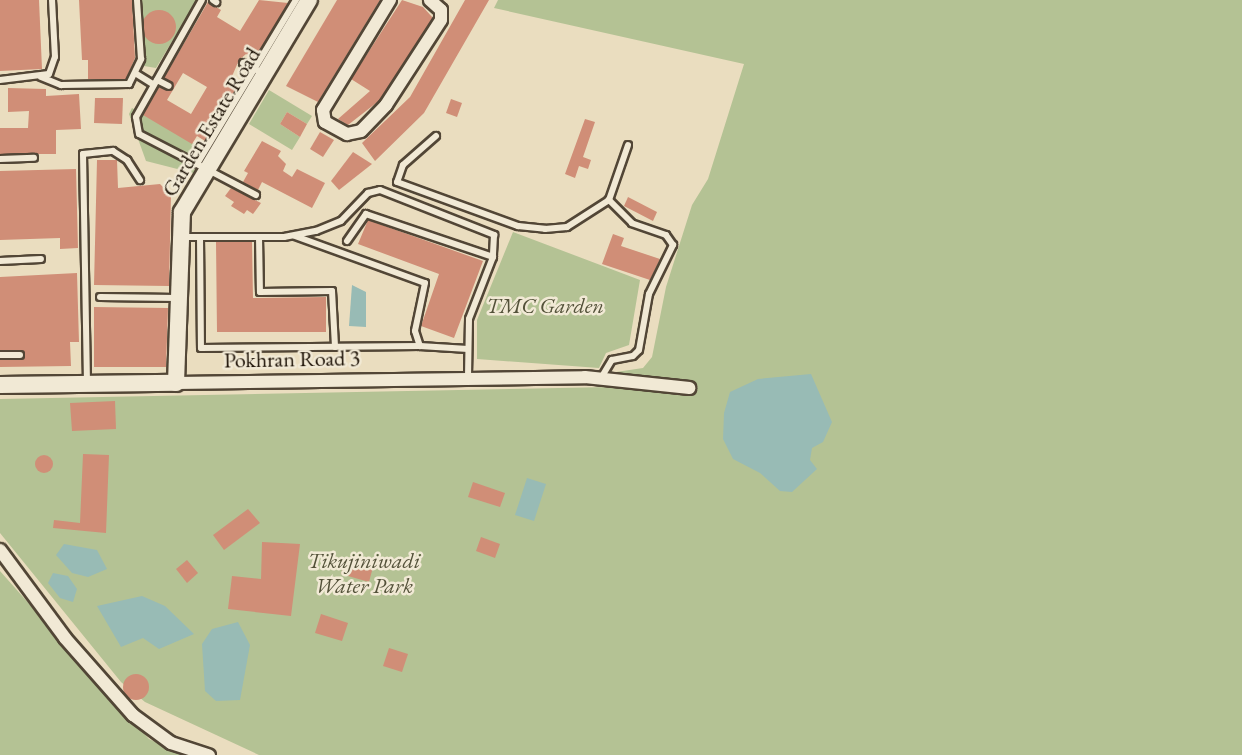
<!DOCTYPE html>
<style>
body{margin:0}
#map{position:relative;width:1242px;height:755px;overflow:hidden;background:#eaddbf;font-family:"EB Garamond",serif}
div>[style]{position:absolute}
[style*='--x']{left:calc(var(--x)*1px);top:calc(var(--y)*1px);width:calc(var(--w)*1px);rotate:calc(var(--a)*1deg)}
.green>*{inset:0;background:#b4c294}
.water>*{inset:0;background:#98bbb5}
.building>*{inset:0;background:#d08e77}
.round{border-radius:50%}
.roads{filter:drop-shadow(2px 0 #524636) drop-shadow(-2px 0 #524636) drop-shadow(0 2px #524636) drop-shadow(0 -2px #524636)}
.lane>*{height:6px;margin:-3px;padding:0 3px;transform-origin:3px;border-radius:3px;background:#f1e9d5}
.street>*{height:12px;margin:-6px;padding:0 6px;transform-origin:6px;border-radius:6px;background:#f1e9d5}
.secondary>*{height:16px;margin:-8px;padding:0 8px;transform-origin:8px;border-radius:8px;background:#f1e9d5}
span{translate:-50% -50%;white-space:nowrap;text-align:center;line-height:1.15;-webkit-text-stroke:5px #f1e9d5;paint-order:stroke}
.street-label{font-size:22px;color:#1f1408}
.park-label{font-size:22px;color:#535139;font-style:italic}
</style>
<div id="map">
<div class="green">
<div style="clip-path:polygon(140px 0,197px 0,156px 68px,144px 66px)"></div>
<div style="clip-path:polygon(498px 0,1242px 0,1242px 755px,259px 755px,145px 702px,121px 682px,0 533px,0 399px,610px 387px,616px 372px,643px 368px,652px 357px,666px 287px,692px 205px,708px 179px,744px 64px,494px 8px)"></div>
<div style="clip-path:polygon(269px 90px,312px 116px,307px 124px,287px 112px,280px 124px,300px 137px,292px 150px,249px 124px)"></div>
<div style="clip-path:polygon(132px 108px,210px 153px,197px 174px,146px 161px,129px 114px)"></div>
<div style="clip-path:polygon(513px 232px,640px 280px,629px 345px,606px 353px,599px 368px,477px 359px,477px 320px)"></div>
<div style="clip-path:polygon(0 571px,149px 739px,184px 755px,0 755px)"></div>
</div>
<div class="water">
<div style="clip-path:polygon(352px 285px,366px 292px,366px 327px,349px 326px)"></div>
<div style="clip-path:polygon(811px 374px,832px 422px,823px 442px,812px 448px,810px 460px,817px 469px,792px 492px,780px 491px,760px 473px,733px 459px,723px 439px,724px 413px,730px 392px,758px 379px)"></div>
<div style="clip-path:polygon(527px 478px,546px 484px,534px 521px,515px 515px)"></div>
<div style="clip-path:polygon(64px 544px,97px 550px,107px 569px,88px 577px,72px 573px,56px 555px)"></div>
<div style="clip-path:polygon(53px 573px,68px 576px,77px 589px,73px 602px,60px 598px,48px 583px)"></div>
<div style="clip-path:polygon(142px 596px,165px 606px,194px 634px,159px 649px,143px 638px,121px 647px,97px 606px)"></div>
<div style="clip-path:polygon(238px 622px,250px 645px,240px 700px,216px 701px,205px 691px,202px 644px,212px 629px)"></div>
</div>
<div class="building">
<div style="clip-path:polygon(0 0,39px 0,42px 69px,0 71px)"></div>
<div style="clip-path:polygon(79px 0,132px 0,135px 58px,126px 79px,88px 79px,88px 60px,82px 60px)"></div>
<div style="clip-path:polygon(evenodd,259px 0,288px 3px,255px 58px,246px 54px,239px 60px,230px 81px,238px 85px,205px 141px,197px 136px,192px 144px,143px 115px,159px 87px,173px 89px,173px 83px,164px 78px,208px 2px,221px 10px,217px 17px,240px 31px,259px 0,183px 73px,207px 87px,191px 114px,167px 100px,183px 73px)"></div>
<div style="clip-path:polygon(337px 0,380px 0,318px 102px,286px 86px)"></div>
<div style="clip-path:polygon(402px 0,423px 7px,433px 18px,380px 100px,348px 125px,338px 119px,370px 91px,351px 79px)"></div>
<div style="clip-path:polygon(465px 0,489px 0,424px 113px,375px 161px,362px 143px,410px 97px)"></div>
<div class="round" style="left:142px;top:10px;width:34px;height:34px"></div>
<div style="clip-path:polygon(8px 88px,46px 89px,46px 96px,79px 94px,81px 129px,56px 130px,56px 154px,0 154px,0 128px,28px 128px,29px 111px,8px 112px)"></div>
<div style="clip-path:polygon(95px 98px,123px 98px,122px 124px,94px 123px)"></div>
<div style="clip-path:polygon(451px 99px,462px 103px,457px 117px,446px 113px)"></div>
<div style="clip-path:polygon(287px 112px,307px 124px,300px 137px,280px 124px)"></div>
<div style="clip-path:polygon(585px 119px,595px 122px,583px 157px,591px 160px,588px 169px,579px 166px,575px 178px,565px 174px)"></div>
<div style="clip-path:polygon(320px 132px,334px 140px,323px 157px,310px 149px)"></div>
<div style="clip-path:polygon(262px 141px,281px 151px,278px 156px,286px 164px,283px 171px,292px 177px,297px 169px,325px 183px,312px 208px,262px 182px,258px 190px,243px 182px,248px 173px,244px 171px)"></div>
<div style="clip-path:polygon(353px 152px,372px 164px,339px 190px,331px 181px)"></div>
<div style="clip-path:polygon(97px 160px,117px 160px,118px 188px,160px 184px,171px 195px,169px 286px,94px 285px)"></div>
<div style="clip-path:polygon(76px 169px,78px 248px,60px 249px,60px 238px,0 240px,0 171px)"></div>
<div style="clip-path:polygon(231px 188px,261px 203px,253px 214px,247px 210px,244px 214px,231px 206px,234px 202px,225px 196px)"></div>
<div style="clip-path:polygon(628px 197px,657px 212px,653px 221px,624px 206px)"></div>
<div style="clip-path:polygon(368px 220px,483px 261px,454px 338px,421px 326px,439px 274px,358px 244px)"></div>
<div style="clip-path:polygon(613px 234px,624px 238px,621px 246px,660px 259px,650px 280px,602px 264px)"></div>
<div style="clip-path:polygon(216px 242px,252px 242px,253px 298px,326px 297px,326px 332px,217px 332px)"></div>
<div style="clip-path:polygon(77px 273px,79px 342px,70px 342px,71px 366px,0 367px,0 360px,21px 360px,25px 356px,21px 350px,0 350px,0 277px)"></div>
<div style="clip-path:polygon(94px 307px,168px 308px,166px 367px,94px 367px)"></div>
<div style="clip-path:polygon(115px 401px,116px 429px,72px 431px,70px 403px)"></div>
<div style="clip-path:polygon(83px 454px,109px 455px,106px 533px,53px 528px,54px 520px,80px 523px)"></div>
<div class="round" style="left:35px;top:455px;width:18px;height:18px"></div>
<div style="clip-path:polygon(473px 482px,505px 493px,500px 507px,468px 497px)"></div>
<div style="clip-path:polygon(248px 509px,260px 523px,224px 550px,213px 535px)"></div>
<div style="clip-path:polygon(481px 537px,500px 544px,495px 558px,476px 551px)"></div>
<div style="clip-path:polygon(262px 542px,300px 544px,291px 616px,228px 609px,232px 576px,261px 579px)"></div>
<div style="clip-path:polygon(187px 560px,198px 573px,187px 583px,176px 569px)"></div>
<div style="clip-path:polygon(345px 560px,373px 567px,369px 582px,341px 574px)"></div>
<div style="clip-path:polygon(321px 614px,348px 623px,342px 641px,315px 633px)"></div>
<div style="clip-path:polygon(389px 648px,408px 654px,402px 672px,383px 666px)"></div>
<div class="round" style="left:123px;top:674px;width:26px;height:26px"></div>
</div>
<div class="roads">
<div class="lane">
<div style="--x:213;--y:0;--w:4;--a:34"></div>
<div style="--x:243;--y:63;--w:16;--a:27"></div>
<div style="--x:135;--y:73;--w:22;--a:32"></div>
<div style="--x:41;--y:77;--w:22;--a:22"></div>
<div style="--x:61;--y:85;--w:68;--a:-0.8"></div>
<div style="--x:129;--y:84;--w:28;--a:-64"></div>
<div style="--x:141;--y:59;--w:59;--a:-93.9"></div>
<div style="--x:0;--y:80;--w:49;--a:-7"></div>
<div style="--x:49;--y:74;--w:18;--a:-71"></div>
<div style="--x:55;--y:57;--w:57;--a:-93"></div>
<div style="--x:157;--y:80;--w:13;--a:27"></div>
<div style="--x:436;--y:136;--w:44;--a:138.7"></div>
<div style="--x:403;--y:165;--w:18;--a:109"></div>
<div style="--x:397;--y:182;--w:129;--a:20"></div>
<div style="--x:518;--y:226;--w:27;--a:6"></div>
<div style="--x:545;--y:229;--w:22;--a:-5"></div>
<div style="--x:567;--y:227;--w:50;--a:-32.7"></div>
<div style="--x:0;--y:159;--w:34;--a:-2"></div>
<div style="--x:197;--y:164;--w:65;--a:-152.7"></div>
<div style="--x:139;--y:134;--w:17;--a:-100"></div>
<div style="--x:136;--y:117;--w:134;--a:-60.6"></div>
<div style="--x:256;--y:195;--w:67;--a:-152.3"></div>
<div style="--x:197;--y:164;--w:192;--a:-58.9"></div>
<div style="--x:295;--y:236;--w:138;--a:19.9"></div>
<div style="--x:425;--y:283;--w:49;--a:101.8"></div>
<div style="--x:415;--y:331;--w:16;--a:72"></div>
<div style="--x:420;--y:346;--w:48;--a:3.6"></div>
<div style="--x:182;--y:237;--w:102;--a:0"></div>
<div style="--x:284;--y:237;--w:33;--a:-11"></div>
<div style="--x:316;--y:231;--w:27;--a:-22"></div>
<div style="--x:341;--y:221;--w:39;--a:-46"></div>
<div style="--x:368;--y:193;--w:12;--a:-14"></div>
<div style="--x:380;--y:190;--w:123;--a:21.5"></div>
<div style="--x:494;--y:235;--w:22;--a:93"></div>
<div style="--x:493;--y:257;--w:66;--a:111.2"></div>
<div style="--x:469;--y:319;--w:60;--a:91"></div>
<div style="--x:200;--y:237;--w:111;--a:89.5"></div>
<div style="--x:201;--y:348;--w:219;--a:-0.5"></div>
<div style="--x:259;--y:237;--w:55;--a:89"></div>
<div style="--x:260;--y:292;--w:72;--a:-0.8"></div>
<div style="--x:332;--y:291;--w:56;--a:86.9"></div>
<div style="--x:347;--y:241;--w:33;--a:-55"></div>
<div style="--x:366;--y:214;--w:134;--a:18.7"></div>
<div style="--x:0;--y:261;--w:41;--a:-2.8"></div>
<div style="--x:100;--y:297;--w:77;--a:0.7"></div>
<div style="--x:0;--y:355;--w:20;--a:0"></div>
<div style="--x:601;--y:378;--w:21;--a:-59"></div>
<div style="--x:612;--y:360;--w:21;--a:-11"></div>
<div style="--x:633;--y:356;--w:8;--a:-45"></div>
<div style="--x:639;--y:350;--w:57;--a:-79.9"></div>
<div style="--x:649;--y:294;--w:55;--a:-63.9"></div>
<div style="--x:673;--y:245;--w:12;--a:-125"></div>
<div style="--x:666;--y:235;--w:36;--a:-161"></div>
<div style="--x:632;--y:223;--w:33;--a:-135"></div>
<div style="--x:609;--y:200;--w:58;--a:-70.9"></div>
<div style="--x:87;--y:383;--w:229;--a:-91"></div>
<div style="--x:83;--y:154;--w:30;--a:-6"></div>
<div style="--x:113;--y:151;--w:17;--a:33"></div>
<div style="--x:127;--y:160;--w:24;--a:57"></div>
</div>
<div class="street">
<div style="--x:390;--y:0;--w:129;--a:121.3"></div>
<div style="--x:323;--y:110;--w:12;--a:81"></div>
<div style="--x:325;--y:122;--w:25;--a:29"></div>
<div style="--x:347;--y:134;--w:14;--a:-12"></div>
<div style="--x:361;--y:131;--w:36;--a:-46"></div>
<div style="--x:386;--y:105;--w:101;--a:-57.1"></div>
<div style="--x:441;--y:20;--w:10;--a:-90"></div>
<div style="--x:441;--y:10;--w:15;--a:-138"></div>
<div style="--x:176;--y:383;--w:409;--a:-0.8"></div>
<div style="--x:585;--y:377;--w:105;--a:6"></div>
<div style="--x:0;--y:550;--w:109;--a:53.5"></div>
<div style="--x:65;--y:638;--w:103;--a:48.6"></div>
<div style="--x:133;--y:715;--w:47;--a:36.4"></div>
<div style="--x:171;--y:743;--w:40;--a:18"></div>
</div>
<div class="secondary">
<div style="--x:0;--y:385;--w:176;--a:-0.7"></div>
<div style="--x:176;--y:383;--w:171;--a:-88"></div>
<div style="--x:182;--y:212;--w:247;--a:-59.1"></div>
</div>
</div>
<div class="street-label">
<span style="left:211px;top:122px;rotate:-59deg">Garden Estate Road</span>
<span style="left:292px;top:359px;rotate:-1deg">Pokhran Road 3</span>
</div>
<div class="park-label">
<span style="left:545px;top:306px">TMC Garden</span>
<span style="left:364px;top:573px">Tikujiniwadi<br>Water Park</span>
</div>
</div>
